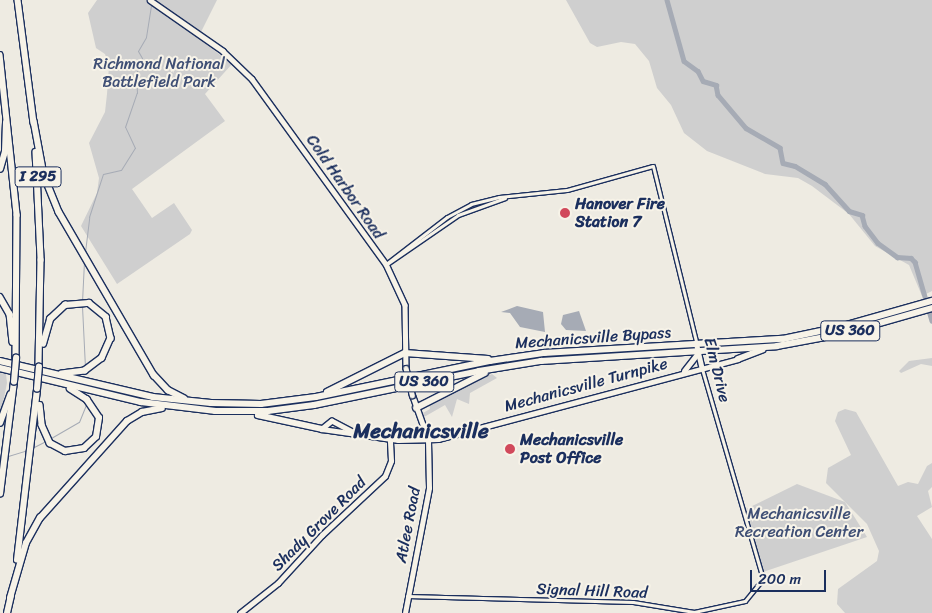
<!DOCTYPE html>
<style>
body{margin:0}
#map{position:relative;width:932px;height:613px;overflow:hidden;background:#eeebe2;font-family:Sriracha,sans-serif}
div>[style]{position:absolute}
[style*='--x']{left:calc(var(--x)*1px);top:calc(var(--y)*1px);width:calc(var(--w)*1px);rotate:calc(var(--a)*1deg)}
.green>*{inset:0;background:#cfcfcf}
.water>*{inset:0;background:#a6abb5}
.stream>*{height:1px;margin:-0.5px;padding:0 0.5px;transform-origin:0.5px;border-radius:0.5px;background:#a6abb5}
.river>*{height:4.5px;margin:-2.25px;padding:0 2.25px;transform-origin:2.25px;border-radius:2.25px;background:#a6abb5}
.roads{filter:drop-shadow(1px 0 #1b2f5e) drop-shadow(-1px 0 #1b2f5e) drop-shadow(0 1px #1b2f5e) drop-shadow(0 -1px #1b2f5e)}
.minor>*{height:3px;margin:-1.5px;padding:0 1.5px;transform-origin:1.5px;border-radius:1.5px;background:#f7f3e8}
.major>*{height:4.5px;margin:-2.25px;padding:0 2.25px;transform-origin:2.25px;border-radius:2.25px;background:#f7f3e8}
.highway>*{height:5.5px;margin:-2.75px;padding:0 2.75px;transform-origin:2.75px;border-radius:2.75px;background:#f7f3e8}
.bridges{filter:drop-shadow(1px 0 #1b2f5e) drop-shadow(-1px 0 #1b2f5e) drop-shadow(0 1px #1b2f5e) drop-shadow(0 -1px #1b2f5e)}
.major-bridge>*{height:4.5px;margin:-2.25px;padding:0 2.25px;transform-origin:2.25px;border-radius:2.25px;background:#f7f3e8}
.highway-bridge>*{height:5.5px;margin:-2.75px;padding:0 2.75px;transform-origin:2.75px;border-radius:2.75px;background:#f7f3e8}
.dots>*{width:14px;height:14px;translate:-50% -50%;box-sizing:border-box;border:2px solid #f7f3e8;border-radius:50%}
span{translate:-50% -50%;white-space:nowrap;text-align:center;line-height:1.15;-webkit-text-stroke:4px #f7f3e8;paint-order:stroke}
.shield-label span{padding:1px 4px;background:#f7f3e8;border:1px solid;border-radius:4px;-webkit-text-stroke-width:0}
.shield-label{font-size:15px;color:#1b2f5e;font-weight:700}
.park-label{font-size:16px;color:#3f4f75}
.street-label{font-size:16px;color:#1b2f5e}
.poi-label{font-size:16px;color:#1b2f5e;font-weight:700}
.left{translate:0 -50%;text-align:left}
.district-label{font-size:21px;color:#1b2f5e;font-weight:700}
.scale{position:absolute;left:750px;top:570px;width:76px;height:22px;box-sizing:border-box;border:2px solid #1b2f5e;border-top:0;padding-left:6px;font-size:15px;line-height:18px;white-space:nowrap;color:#1b2f5e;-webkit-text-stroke:4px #f7f3e8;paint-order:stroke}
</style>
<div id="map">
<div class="green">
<div style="clip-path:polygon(97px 0,217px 0,198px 38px,232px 64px,205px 94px,225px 121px,132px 189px,152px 218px,174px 203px,192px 230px,190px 234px,117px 284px,81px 226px,97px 193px,99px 178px,89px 143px,105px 112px,107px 94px,109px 66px,105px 54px,96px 48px,88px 13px)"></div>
<div style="clip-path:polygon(566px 0,932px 0,932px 291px,922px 296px,909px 265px,875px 246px,849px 214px,812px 186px,798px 178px,765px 174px,707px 151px,684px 133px,671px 105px,657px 88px,649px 61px,635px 44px,621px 42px,597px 47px,590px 43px)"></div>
<div style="clip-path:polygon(932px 358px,932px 366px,921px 364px,901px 373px,899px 371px,909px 361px)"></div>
<div style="clip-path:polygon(0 373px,6px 374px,7px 383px,0 417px)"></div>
<div style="clip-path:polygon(492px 374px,497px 378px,470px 393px,469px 404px,457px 399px,452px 417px,445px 405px,424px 417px,423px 413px,430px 409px,429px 404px)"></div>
<div style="clip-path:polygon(845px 409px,856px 412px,898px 486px,908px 482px,918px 484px,927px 466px,932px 463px,932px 487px,928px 491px,932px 507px,917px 516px,932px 539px,932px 613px,845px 613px,837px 604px,838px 589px,877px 561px,879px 551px,867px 524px,826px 483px,828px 468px,851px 455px,835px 421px,838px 412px)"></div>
<div style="clip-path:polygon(797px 484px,845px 502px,867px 537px,763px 572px,744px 510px)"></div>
</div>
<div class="water">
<div style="clip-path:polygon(517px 306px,543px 312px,545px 332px,520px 327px,510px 313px,501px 312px)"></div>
<div style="clip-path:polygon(579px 311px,586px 331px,566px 330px,561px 324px,563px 315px)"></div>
</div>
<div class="stream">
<div style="--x:85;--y:252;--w:35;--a:-83"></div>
<div style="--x:89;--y:217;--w:45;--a:-72"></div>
<div style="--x:103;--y:174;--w:18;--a:-13"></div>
<div style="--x:121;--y:170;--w:26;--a:-58"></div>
<div style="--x:135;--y:148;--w:23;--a:-115"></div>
<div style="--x:125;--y:127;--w:36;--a:-71"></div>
<div style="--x:137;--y:93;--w:19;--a:-93"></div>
<div style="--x:136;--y:74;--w:17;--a:-69"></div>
<div style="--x:142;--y:58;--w:8;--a:-120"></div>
<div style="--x:138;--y:51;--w:16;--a:-60"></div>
<div style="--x:146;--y:37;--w:33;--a:-81"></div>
<div style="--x:82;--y:302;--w:41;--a:-87.2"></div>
<div style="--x:82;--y:306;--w:61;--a:87.2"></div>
<div style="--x:51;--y:438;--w:32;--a:-30"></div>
<div style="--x:79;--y:422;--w:18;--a:-68"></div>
<div style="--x:32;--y:448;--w:16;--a:-27"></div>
<div style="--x:8;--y:456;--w:21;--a:-17"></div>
</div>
<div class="river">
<div style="--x:667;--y:0;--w:63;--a:74.4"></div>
<div style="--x:684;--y:61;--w:17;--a:36"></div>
<div style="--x:698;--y:71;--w:11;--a:63"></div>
<div style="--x:703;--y:81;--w:14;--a:17"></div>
<div style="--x:716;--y:85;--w:10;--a:79"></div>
<div style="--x:718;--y:95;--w:43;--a:49.7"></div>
<div style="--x:746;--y:128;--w:39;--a:30"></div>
<div style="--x:780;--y:148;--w:15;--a:79"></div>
<div style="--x:783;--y:163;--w:12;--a:14"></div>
<div style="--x:795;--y:166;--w:35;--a:31"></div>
<div style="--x:825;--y:184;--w:36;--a:48"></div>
<div style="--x:849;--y:211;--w:14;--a:17"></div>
<div style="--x:862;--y:215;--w:11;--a:75"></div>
<div style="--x:865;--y:226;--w:21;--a:53"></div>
<div style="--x:878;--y:243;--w:24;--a:36"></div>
<div style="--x:897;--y:257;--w:14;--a:4"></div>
<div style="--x:911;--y:258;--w:6;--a:45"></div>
<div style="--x:915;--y:262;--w:61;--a:73.9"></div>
</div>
<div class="roads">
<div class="minor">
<div style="--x:386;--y:264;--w:77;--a:-37.6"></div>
<div style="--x:447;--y:217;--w:27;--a:-28"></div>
<div style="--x:471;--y:204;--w:29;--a:-14"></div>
<div style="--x:499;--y:197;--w:68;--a:-5.9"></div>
<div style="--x:567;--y:190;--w:89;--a:-15.6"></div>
<div style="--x:653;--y:166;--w:184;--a:76.2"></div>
<div style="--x:387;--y:264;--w:86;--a:-34.6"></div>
<div style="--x:458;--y:215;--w:50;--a:-19.9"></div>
<div style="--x:407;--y:596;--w:226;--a:1.5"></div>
<div style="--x:633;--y:602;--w:62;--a:9.3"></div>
<div style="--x:694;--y:612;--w:52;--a:-12.2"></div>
<div style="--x:745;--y:601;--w:28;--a:-51"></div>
<div style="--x:763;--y:579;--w:219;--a:-106.2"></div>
</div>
<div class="major">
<div style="--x:150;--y:0;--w:89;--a:34.9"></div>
<div style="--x:223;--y:51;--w:40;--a:44"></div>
<div style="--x:252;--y:79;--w:228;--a:54.1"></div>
<div style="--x:386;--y:264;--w:45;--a:65.1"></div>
<div style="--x:405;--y:305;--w:63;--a:89.1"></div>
<div style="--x:697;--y:346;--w:23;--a:77"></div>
<div style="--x:684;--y:371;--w:23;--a:-52"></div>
<div style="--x:356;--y:434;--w:27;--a:-152"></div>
<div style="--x:332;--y:421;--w:13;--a:141"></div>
<div style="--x:322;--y:429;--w:77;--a:8.2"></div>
<div style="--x:398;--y:440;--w:40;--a:-1.4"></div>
<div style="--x:438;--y:439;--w:310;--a:-14.9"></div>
<div style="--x:240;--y:613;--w:48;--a:-38.3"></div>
<div style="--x:278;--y:583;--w:65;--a:-47.5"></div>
<div style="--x:322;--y:535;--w:86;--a:-43.1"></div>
<div style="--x:385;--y:476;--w:16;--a:-68"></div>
<div style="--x:391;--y:461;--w:22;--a:-93"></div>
<div style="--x:405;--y:613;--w:127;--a:-79.1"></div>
<div style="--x:429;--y:488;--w:48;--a:-91.2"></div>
<div style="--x:428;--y:440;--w:48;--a:-109.6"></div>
</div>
<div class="highway">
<div style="--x:18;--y:0;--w:124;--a:82.6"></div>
<div style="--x:0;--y:55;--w:161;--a:83.9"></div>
<div style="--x:17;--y:215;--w:143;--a:90.4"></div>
<div style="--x:34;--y:121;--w:55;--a:79.5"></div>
<div style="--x:44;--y:175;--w:40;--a:68"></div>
<div style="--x:59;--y:212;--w:189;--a:59.8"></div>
<div style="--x:154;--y:375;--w:21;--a:47"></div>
<div style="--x:168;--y:390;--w:18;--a:27"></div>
<div style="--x:36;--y:152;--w:108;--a:87.3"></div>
<div style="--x:41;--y:260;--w:107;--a:91.1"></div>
<div style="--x:0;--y:169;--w:19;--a:-74"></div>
<div style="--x:5;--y:151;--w:28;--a:-88"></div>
<div style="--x:0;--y:297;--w:20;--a:60"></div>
<div style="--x:10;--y:314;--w:28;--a:84"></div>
<div style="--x:43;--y:344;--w:26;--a:-74"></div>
<div style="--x:50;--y:319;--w:21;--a:-43"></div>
<div style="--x:65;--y:305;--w:24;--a:-5"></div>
<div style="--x:89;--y:303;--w:22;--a:39"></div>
<div style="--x:106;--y:317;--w:22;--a:77"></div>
<div style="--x:111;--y:338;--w:22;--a:114"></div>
<div style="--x:102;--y:358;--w:21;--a:143"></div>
<div style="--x:85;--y:371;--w:23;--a:173"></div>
<div style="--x:738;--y:359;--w:26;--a:-21"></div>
<div style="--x:0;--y:361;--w:157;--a:13.2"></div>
<div style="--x:153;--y:397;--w:58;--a:5.9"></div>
<div style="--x:211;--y:403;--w:50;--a:1.1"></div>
<div style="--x:261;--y:404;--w:55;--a:-7.3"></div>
<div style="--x:316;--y:397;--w:178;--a:-11.7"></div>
<div style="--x:490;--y:361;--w:55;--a:-8.4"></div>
<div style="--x:544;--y:353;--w:239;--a:-3.4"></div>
<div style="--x:783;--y:339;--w:58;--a:-11.9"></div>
<div style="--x:840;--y:327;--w:96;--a:-15.8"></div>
<div style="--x:0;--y:368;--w:145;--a:13.6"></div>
<div style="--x:141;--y:402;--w:75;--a:6.9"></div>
<div style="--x:215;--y:411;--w:53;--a:0"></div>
<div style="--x:268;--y:411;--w:46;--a:-7.4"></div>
<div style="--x:314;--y:405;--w:168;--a:-11.6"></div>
<div style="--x:479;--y:371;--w:63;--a:-9.2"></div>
<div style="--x:541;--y:361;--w:236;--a:-3.6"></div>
<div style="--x:777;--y:346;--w:65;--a:-10.6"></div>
<div style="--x:841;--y:334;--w:95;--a:-15.9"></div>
<div style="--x:327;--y:392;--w:87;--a:-26.6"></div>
<div style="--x:405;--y:353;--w:83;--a:4.1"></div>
<div style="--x:40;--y:405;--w:20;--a:84"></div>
<div style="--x:42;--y:425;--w:20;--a:66"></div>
<div style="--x:50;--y:443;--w:17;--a:28"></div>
<div style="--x:65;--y:451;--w:19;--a:-9"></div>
<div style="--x:84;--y:448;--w:16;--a:-43"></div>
<div style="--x:96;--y:437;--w:19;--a:-81"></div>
<div style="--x:99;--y:418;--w:22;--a:-124"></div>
<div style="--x:87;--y:400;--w:20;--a:-147"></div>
<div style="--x:416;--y:408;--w:77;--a:-26.9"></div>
<div style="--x:258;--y:415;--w:66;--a:12.3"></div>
<div style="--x:0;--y:423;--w:30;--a:-70"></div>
<div style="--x:0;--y:494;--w:113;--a:-82.9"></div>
<div style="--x:17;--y:560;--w:172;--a:-83.3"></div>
<div style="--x:10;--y:598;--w:57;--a:-73.8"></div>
<div style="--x:26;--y:543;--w:29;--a:-61"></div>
<div style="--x:40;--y:518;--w:130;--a:-48.1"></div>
<div style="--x:127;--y:421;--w:17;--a:-31"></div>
<div style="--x:142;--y:412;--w:20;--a:-11"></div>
<div style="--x:7;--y:613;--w:17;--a:-77"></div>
</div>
</div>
<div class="bridges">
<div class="major-bridge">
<div style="--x:406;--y:368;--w:28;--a:77"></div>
</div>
<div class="highway-bridge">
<div style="--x:14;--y:382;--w:24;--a:-85"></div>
<div style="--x:37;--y:389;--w:22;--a:-85"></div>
</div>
</div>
<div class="dots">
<div style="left:565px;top:213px;background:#d1495b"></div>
<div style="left:510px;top:449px;background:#d1495b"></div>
</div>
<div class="shield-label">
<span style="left:38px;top:177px">I 295</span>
<span style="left:850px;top:331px">US 360</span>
<span style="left:424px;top:382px">US 360</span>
</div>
<div class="park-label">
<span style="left:159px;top:73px">Richmond National<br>Battlefield Park</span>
<span style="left:799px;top:523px">Mechanicsville<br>Recreation Center</span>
</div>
<div class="street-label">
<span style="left:345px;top:187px;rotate:55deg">Cold Harbor Road</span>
<span style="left:593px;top:338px;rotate:-4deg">Mechanicsville Bypass</span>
<span style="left:717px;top:370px;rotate:76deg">Elm Drive</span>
<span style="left:586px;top:385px;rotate:-15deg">Mechanicsville Turnpike</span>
<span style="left:319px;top:524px;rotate:-45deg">Shady Grove Road</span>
<span style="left:408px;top:525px;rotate:-79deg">Atlee Road</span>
<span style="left:592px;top:591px;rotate:2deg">Signal Hill Road</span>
</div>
<div class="poi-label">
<span class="left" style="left:575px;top:213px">Hanover Fire<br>Station 7</span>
<span class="left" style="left:520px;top:449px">Mechanicsville<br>Post Office</span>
</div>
<div class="district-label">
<span style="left:421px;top:431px">Mechanicsville</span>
</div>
<div class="scale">200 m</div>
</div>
